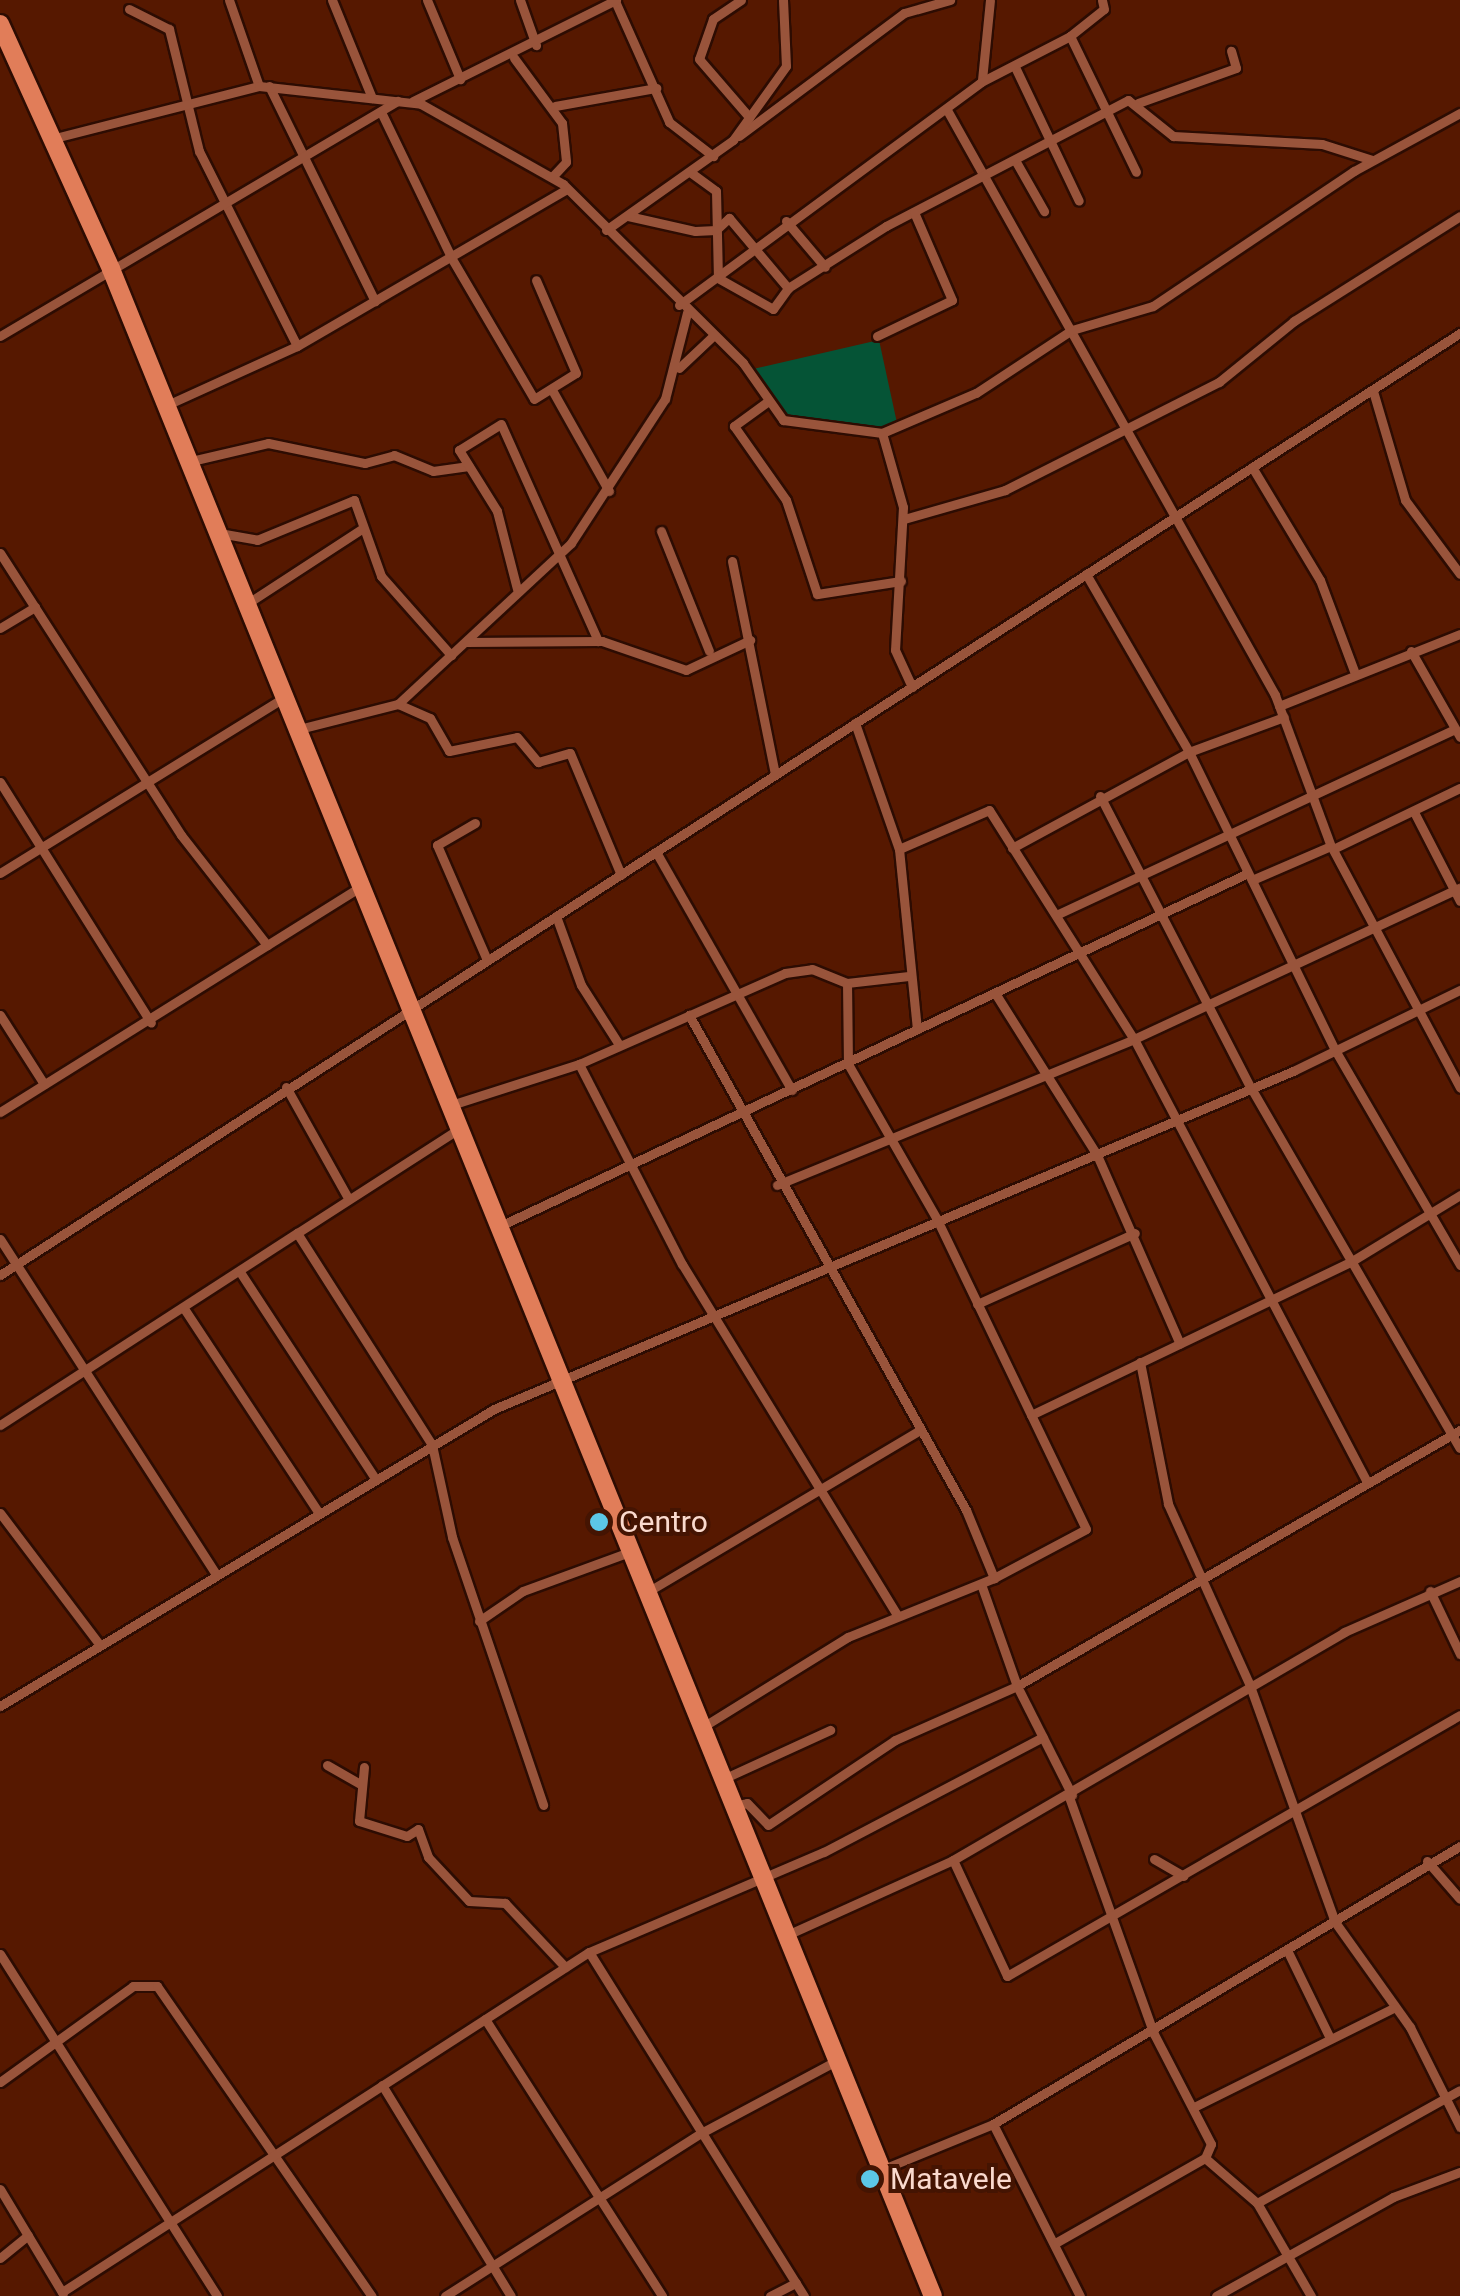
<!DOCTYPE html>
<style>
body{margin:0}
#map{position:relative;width:1460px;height:2296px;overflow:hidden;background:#561800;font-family:Roboto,sans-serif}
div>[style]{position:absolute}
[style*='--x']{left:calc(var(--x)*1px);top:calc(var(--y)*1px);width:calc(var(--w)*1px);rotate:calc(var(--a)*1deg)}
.green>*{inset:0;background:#055436}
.roads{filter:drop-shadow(2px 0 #2d0c02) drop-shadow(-2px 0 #2d0c02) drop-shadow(0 2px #2d0c02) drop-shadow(0 -2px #2d0c02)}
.street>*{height:9px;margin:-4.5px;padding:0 4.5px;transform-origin:4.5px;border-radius:4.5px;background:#99543b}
.highway>*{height:18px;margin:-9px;padding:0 9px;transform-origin:9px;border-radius:9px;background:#e17d59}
.dots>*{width:28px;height:28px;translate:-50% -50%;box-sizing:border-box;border:5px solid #441402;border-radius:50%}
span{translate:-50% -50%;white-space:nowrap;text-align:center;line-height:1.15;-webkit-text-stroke:8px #441402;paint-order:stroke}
.poi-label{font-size:30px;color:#fadace}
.left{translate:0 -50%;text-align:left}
</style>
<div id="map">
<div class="green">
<div style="clip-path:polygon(879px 340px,897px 423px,879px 430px,784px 418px,753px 369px)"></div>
</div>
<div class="roads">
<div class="street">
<div style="--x:229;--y:0;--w:91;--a:70.8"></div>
<div style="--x:332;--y:0;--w:106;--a:67.8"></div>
<div style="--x:427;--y:0;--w:86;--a:67.3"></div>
<div style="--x:520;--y:0;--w:48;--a:70.4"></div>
<div style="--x:741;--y:0;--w:34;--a:146"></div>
<div style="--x:713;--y:19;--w:42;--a:109.3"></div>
<div style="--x:699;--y:59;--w:77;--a:49.2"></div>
<div style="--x:615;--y:1;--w:133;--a:65.9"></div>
<div style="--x:669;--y:122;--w:56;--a:37.7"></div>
<div style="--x:129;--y:9;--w:45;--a:26.6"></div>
<div style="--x:169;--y:29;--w:126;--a:76.2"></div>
<div style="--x:199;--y:151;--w:218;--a:63.3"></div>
<div style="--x:1070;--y:36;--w:151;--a:64.1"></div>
<div style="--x:514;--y:58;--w:81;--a:53.6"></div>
<div style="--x:562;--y:123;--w:39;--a:84"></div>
<div style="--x:566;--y:162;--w:19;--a:133"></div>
<div style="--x:1015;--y:67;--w:148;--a:64.5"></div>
<div style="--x:982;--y:80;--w:80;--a:-84.3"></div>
<div style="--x:269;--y:86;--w:240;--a:63.8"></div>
<div style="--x:413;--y:101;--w:227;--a:-26.5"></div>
<div style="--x:1138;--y:103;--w:104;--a:-19.7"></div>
<div style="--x:1236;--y:68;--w:18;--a:-106"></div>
<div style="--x:555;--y:106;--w:103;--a:-10.1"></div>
<div style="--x:947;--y:110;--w:671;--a:60.72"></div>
<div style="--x:1275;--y:695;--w:161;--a:69.7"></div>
<div style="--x:1331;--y:846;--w:274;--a:61.9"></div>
<div style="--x:382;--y:114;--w:161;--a:64.2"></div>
<div style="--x:452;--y:259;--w:162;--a:59.6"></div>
<div style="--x:534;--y:399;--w:49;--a:-31.8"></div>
<div style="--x:576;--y:373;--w:101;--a:-113.3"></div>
<div style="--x:739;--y:136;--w:206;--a:-36.7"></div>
<div style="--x:904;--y:13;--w:48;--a:-15.8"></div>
<div style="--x:51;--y:139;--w:215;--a:-14.3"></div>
<div style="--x:259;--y:86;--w:163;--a:6.3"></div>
<div style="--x:421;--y:104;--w:163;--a:29.4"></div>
<div style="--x:563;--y:184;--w:254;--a:44.8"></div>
<div style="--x:743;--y:363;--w:70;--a:54.9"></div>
<div style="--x:783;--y:420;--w:100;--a:7.5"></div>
<div style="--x:882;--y:433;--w:102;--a:-23.1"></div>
<div style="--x:976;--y:393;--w:115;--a:-33.3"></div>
<div style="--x:1072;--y:330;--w:84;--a:-16.5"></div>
<div style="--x:1153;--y:306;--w:242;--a:-33.9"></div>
<div style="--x:1354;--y:171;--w:121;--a:-28.7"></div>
<div style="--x:1015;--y:160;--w:59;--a:60.4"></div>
<div style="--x:690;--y:172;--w:32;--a:36"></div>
<div style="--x:716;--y:191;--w:87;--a:88.7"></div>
<div style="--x:628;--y:216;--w:69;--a:12.6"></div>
<div style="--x:695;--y:231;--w:21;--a:-3"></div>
<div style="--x:716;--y:230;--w:18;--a:-43"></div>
<div style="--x:729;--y:218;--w:92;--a:49.9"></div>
<div style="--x:786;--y:221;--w:60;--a:49.7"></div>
<div style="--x:606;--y:230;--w:156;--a:-35.3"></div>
<div style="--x:733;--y:140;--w:91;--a:-54.4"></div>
<div style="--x:786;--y:66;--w:66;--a:-92.6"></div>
<div style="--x:718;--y:278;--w:63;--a:29.4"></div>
<div style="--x:773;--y:309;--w:26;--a:-54"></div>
<div style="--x:788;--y:288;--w:116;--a:-32.3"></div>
<div style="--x:886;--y:226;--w:273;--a:-27.5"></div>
<div style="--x:1128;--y:100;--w:58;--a:38.7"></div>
<div style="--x:1173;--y:136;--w:149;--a:3.1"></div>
<div style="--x:1322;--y:144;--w:52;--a:17.7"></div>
<div style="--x:679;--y:305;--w:375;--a:-36.4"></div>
<div style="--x:981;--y:82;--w:100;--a:-27.3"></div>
<div style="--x:1070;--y:36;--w:43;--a:-38.5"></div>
<div style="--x:1104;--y:9;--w:9;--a:-103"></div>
<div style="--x:0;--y:336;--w:462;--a:-30.6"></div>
<div style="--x:877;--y:336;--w:83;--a:-25.6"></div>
<div style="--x:952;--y:300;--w:96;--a:-113.4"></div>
<div style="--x:679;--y:368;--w:47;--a:-43.3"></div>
<div style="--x:552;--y:390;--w:116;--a:60.6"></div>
<div style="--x:1373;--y:391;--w:114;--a:73.6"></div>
<div style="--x:1405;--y:500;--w:92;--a:53.4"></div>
<div style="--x:767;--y:402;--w:41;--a:144"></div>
<div style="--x:734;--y:426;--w:90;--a:54.9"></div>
<div style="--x:786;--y:500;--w:99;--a:71.7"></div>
<div style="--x:817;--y:594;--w:85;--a:-8.8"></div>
<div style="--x:167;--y:405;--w:143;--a:-24.4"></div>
<div style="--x:297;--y:346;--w:312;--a:-30.2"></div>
<div style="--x:882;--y:433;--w:77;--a:74.2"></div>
<div style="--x:903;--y:507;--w:143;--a:93.2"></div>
<div style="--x:895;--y:650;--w:41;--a:65.3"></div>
<div style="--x:187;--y:462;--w:83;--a:-13.2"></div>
<div style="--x:268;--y:443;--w:99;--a:11.7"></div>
<div style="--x:365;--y:463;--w:30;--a:-15"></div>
<div style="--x:394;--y:455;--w:42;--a:22.3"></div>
<div style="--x:433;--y:471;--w:36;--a:-8"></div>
<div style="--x:1252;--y:467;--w:132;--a:59"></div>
<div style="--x:1320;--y:580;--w:97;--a:69.5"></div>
<div style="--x:904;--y:519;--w:105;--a:-16"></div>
<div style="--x:1005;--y:490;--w:240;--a:-26.8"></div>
<div style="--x:1219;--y:382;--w:97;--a:-39.1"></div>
<div style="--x:1294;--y:321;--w:196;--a:-32.3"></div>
<div style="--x:661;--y:531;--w:129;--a:68.2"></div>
<div style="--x:219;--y:533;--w:39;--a:10"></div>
<div style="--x:257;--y:540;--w:105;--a:-22.4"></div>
<div style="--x:354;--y:500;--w:81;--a:70.4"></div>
<div style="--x:381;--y:576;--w:106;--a:48.5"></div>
<div style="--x:0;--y:553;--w:335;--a:57.3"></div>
<div style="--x:181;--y:835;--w:140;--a:52"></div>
<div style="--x:732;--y:561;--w:217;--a:78.6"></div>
<div style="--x:1086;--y:574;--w:206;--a:59.9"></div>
<div style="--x:1189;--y:752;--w:332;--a:63.9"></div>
<div style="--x:1335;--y:1050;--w:249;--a:59.8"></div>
<div style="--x:517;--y:589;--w:81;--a:-104.4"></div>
<div style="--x:497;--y:511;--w:72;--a:-121.9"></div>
<div style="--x:459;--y:450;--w:49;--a:-31.8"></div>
<div style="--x:501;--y:424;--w:238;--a:65.9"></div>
<div style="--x:245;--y:605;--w:141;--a:-33.1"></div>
<div style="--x:0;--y:628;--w:41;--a:-31"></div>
<div style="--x:466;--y:642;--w:136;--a:-0.4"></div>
<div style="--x:602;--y:641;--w:89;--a:19"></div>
<div style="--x:686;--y:670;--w:71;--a:-25.1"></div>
<div style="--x:1411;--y:651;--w:99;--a:60.3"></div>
<div style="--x:398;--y:704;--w:35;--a:24"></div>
<div style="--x:430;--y:718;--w:38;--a:60"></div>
<div style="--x:449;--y:751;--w:69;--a:-11.6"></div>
<div style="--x:517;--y:737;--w:33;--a:50"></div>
<div style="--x:538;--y:762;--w:33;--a:-16"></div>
<div style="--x:570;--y:753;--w:132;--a:67.3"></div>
<div style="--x:1279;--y:706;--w:195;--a:-21.7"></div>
<div style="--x:855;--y:723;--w:133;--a:70.8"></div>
<div style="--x:899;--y:849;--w:181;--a:84.3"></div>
<div style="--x:299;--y:729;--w:102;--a:-14.2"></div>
<div style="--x:398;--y:704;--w:236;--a:-42.9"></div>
<div style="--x:571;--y:543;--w:172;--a:-56.9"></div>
<div style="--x:665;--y:399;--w:89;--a:-75.7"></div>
<div style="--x:0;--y:782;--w:284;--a:57.9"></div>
<div style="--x:1100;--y:796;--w:329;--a:62.7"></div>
<div style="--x:1251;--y:1088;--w:416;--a:59.9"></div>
<div style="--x:1414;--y:812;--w:100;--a:62.7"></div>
<div style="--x:475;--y:823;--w:44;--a:149.9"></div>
<div style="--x:437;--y:845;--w:125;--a:66.5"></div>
<div style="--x:1012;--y:848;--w:201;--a:-28.5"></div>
<div style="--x:1189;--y:752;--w:101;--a:-20.2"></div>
<div style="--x:899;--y:849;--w:98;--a:-23.4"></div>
<div style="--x:989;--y:810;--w:271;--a:57.7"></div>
<div style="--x:1134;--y:1039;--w:501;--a:62.26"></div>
<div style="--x:1333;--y:849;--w:141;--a:-25.7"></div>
<div style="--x:656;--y:852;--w:274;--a:60.3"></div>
<div style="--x:0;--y:873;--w:329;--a:-31.7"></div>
<div style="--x:1252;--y:880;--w:86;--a:-23.3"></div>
<div style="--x:1056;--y:915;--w:440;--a:-25"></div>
<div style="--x:556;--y:916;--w:73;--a:70.1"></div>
<div style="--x:581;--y:985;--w:69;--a:57.5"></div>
<div style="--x:995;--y:993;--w:191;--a:57.8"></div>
<div style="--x:1097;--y:1155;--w:206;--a:66.3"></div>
<div style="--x:0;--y:1015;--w:82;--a:57.5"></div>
<div style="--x:689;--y:1015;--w:567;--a:60.77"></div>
<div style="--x:966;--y:1510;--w:74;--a:67.6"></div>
<div style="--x:579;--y:1064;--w:225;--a:62.8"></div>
<div style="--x:682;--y:1264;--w:413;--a:58.5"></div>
<div style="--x:286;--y:1087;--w:127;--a:60.8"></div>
<div style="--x:448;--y:1106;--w:138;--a:-17.8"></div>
<div style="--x:579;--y:1064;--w:225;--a:-23.8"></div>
<div style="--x:785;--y:973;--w:27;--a:-8"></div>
<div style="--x:812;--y:969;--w:38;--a:22"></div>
<div style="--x:847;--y:983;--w:62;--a:-6.4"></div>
<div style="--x:0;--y:1112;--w:419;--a:-32"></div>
<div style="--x:454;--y:1132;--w:187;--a:147.2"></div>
<div style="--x:297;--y:1233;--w:251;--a:57.5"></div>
<div style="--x:432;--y:1445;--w:94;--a:77.7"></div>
<div style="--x:452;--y:1537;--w:283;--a:71.2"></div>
<div style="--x:777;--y:1185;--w:386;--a:-22.2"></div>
<div style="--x:1134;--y:1039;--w:359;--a:-24.9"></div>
<div style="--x:500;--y:1226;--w:827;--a:-25.26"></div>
<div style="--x:0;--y:1239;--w:397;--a:57.2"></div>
<div style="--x:240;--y:1272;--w:246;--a:56.8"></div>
<div style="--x:0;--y:1275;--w:1738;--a:-32.83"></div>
<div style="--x:977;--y:1304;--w:173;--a:-24.2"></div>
<div style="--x:185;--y:1310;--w:242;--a:56.6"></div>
<div style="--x:1140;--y:1362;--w:145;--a:78.8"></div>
<div style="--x:1168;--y:1504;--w:200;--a:65.7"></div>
<div style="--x:1250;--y:1686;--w:251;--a:70.2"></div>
<div style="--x:1335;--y:1922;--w:129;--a:54.5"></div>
<div style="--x:1410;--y:2027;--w:112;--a:63.4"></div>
<div style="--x:1031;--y:1415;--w:356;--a:-25.6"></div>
<div style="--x:1352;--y:1261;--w:127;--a:-31.4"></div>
<div style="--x:0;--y:1425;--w:354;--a:-32.9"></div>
<div style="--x:0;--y:1513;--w:166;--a:52.9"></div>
<div style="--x:981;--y:1584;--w:108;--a:70.6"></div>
<div style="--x:1017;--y:1686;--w:122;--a:63.2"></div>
<div style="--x:649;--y:1591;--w:312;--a:-30.7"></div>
<div style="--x:1430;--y:1591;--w:70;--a:64.5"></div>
<div style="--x:479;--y:1621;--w:53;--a:-34.3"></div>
<div style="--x:523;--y:1591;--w:111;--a:-20.1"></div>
<div style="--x:0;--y:1706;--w:576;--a:-31.01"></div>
<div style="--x:494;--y:1409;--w:868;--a:-22.93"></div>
<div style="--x:1293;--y:1071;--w:186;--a:-25.9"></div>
<div style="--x:701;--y:1728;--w:173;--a:-31.8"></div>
<div style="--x:848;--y:1637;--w:157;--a:-22"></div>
<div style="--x:994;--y:1578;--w:104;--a:-28"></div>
<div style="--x:1086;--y:1529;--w:342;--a:-115.7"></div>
<div style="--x:938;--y:1221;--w:181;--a:-119.8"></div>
<div style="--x:848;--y:1064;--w:81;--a:-90.7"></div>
<div style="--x:327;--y:1765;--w:40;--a:29.7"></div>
<div style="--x:364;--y:1767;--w:54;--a:95.3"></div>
<div style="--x:359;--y:1821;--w:50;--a:17.4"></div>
<div style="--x:407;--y:1836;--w:13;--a:-32"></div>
<div style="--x:418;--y:1829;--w:30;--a:70"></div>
<div style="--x:428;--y:1857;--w:60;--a:47"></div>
<div style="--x:469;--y:1901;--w:36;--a:3"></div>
<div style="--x:505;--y:1903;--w:88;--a:46.8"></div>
<div style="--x:723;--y:1779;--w:118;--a:-24.6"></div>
<div style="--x:1069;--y:1797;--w:252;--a:70.3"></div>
<div style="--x:1154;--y:2034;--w:124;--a:62.6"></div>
<div style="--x:1211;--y:2144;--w:15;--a:113"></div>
<div style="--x:1205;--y:2158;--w:69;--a:40.9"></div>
<div style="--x:1257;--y:2203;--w:108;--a:59.9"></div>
<div style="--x:734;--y:1806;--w:13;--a:-13"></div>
<div style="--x:747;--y:1803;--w:30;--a:46"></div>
<div style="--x:768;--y:1825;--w:153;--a:-33.8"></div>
<div style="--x:895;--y:1740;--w:133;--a:-23.9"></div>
<div style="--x:1017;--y:1686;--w:512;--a:-30.02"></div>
<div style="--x:1154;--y:1859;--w:34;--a:30"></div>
<div style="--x:953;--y:1860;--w:128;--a:65"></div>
<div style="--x:1007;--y:1976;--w:523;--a:-29.95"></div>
<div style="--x:1427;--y:1861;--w:50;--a:49"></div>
<div style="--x:787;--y:1935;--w:182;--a:-24.3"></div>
<div style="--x:953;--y:1860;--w:453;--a:-30.2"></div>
<div style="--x:1344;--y:1632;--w:127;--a:-23.7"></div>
<div style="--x:1287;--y:1950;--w:98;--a:64"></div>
<div style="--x:589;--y:1952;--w:406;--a:58"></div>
<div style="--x:0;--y:1954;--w:405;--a:57.6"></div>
<div style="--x:485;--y:2019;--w:329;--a:57.4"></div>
<div style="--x:0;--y:2082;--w:164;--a:-35.8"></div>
<div style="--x:133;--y:1986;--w:24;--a:0"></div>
<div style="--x:157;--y:1986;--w:377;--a:55.3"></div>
<div style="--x:382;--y:2085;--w:247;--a:58.6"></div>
<div style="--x:1194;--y:2107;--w:222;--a:-26.4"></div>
<div style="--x:993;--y:2124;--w:193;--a:63.2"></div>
<div style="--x:881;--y:2170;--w:121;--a:-22.3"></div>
<div style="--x:993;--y:2124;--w:543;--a:-30.76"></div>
<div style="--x:0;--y:2189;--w:122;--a:59"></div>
<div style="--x:1257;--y:2203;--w:232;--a:-29.1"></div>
<div style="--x:1057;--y:2242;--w:170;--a:-29.6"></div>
<div style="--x:0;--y:2258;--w:36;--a:-39"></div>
<div style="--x:62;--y:2292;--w:627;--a:-32.83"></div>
<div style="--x:589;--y:1952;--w:255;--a:-23.1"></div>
<div style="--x:824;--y:1852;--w:247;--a:-27.7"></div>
<div style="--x:445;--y:2296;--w:303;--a:-32.5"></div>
<div style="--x:701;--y:2133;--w:153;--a:-28.1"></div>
<div style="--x:770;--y:2296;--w:29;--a:-27"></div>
<div style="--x:1216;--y:2296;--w:203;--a:-29.2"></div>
<div style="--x:1393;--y:2197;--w:72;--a:-20.5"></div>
</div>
<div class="highway">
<div style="--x:0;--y:24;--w:269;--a:65.6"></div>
<div style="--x:111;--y:269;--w:2187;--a:67.93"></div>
</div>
</div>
<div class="dots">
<div style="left:599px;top:1522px;background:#5cc7e7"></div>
<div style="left:870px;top:2179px;background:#5cc7e7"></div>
</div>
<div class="poi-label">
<span class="left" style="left:619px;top:1522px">Centro</span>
<span class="left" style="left:890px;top:2179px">Matavele</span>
</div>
</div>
